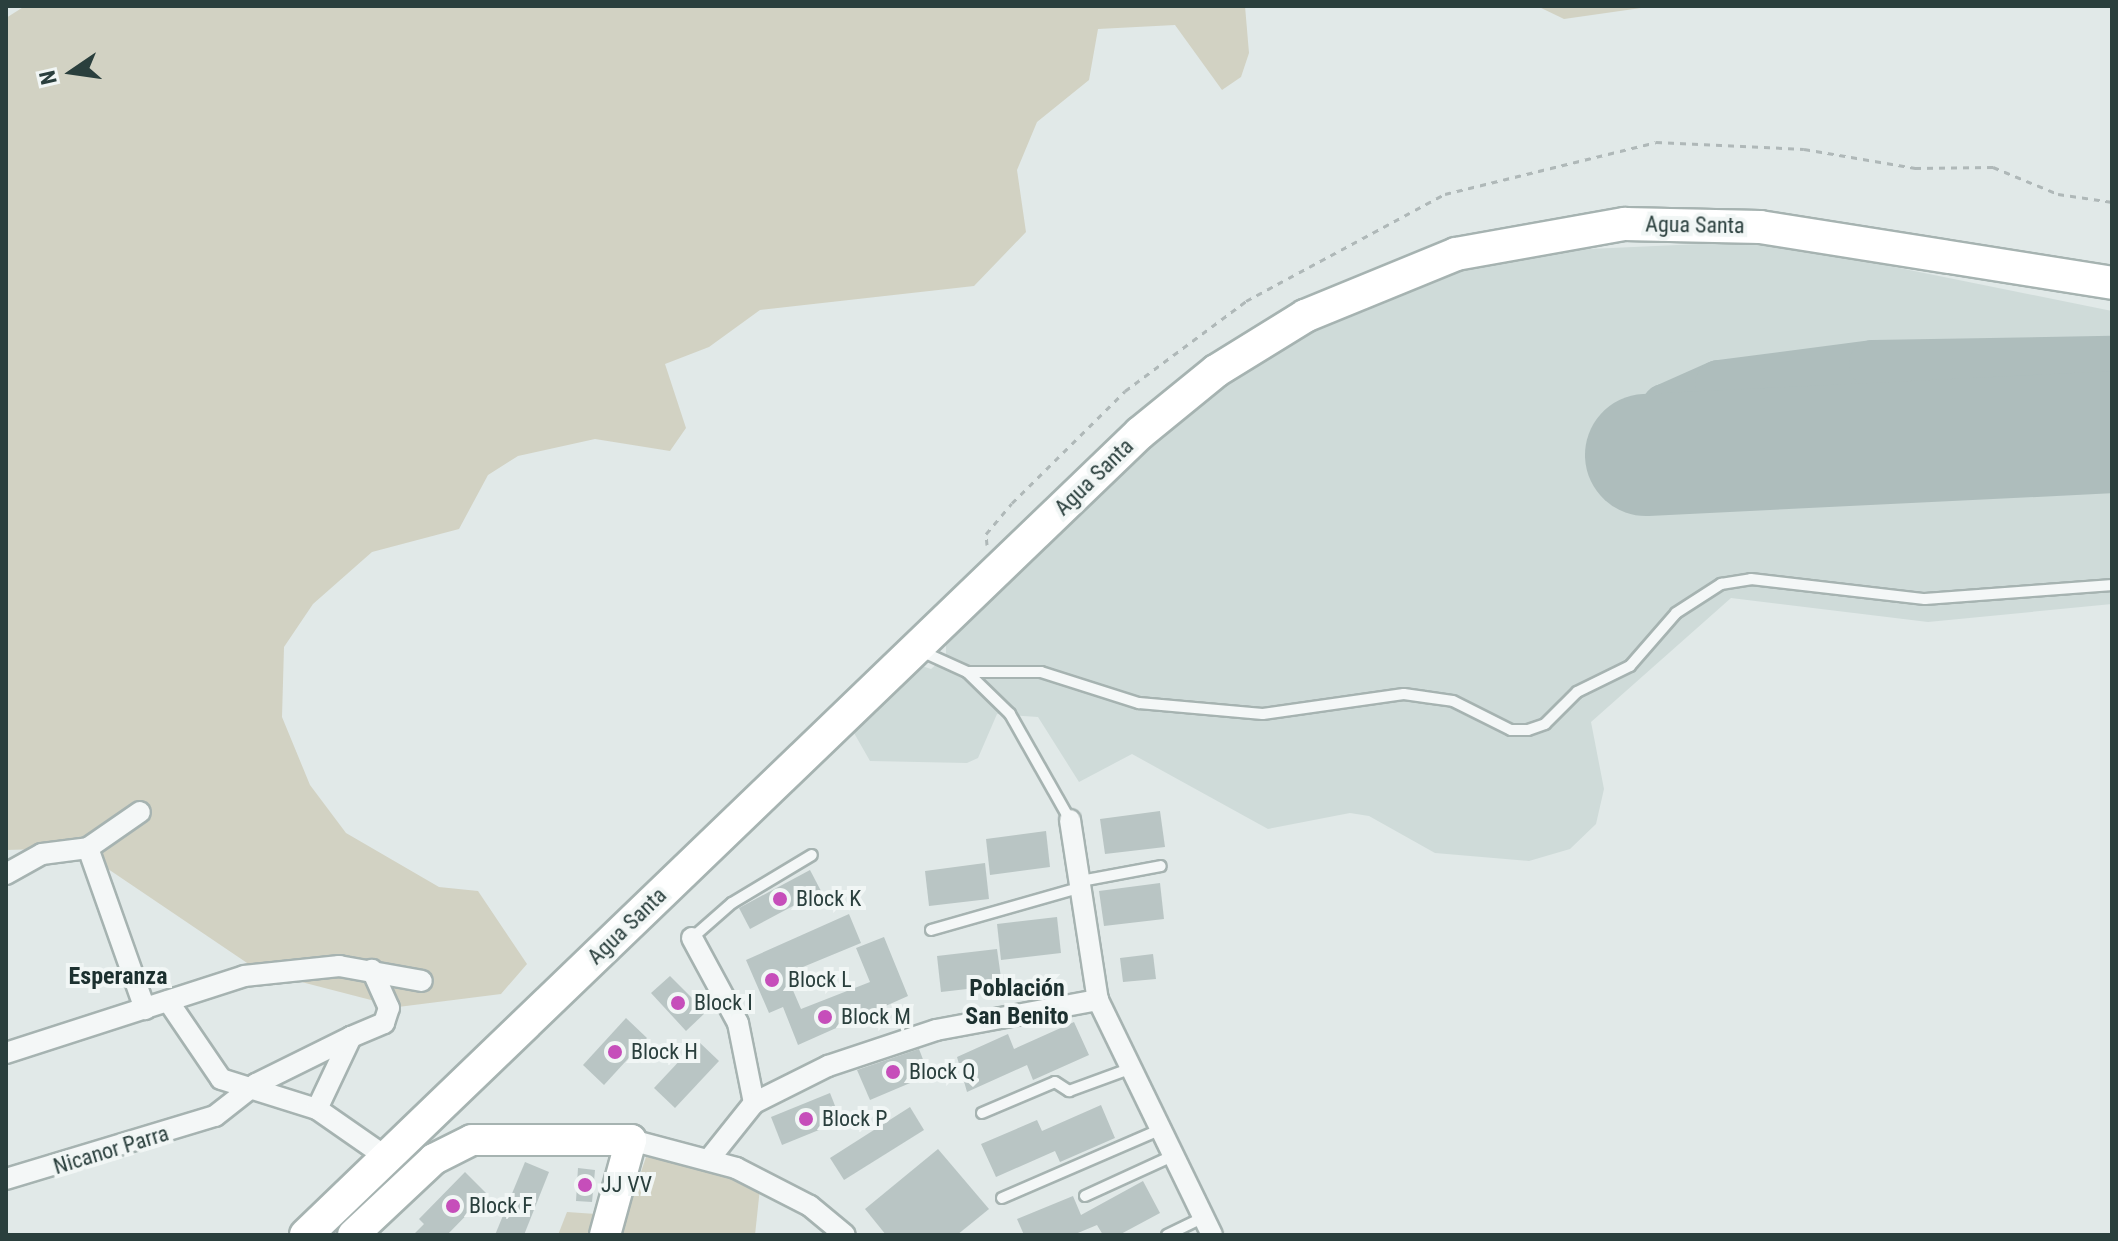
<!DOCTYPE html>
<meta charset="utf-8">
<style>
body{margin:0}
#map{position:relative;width:2118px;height:1241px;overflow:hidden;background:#e1e9e8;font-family:"Roboto Condensed",sans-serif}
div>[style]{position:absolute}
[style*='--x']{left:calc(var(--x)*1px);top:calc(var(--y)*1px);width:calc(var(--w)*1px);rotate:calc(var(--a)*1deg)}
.built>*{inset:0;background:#cfdbd9}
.green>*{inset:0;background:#d2d2c3}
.taxiway>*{height:48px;margin:-24px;padding:0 24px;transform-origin:24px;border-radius:24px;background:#aebdbc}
.runway>*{height:122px;margin:-61px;padding:0 61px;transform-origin:61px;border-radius:61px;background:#aebdbc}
.building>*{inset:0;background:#b9c5c4}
.path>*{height:3px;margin-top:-1.5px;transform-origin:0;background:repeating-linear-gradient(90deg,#afb8b8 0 6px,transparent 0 12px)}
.roads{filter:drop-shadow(2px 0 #a6b3b1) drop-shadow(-2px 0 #a6b3b1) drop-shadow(0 2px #a6b3b1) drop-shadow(0 -2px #a6b3b1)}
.lane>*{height:10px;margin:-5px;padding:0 5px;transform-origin:5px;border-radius:5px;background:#f4f7f7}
.street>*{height:20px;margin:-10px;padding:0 10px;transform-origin:10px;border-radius:10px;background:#f4f7f7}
.secondary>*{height:30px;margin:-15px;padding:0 15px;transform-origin:15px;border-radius:15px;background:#fff}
.primary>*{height:32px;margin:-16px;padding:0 16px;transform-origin:16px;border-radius:16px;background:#fff}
.dots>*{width:22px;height:22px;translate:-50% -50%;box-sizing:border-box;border:4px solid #f1f6f5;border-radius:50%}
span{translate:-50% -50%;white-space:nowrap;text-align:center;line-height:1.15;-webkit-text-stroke:8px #f1f6f5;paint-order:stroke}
.street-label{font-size:22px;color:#2a3f3d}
.poi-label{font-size:22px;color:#2a3f3d}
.left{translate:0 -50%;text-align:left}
.neighbourhood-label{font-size:24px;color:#1c302f;font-weight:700}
.frame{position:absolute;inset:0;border:8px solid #2a3f3d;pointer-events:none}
.north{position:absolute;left:32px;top:32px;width:80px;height:80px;-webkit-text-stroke:6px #f1f6f5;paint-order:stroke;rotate:257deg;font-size:22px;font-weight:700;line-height:32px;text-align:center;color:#2a3f3d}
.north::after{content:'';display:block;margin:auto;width:28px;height:36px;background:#2a3f3d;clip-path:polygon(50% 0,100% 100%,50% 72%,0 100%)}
</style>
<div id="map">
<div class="built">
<div style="clip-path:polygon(1766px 241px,2112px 311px,2112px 604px,1928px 622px,1731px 598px,1591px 722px,1604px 789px,1596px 824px,1570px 849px,1529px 861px,1435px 853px,1369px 816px,1350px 813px,1268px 829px,1132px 754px,1079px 782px,1038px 717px,997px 714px,978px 758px,967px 763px,870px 761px,854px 733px,922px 666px,931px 669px,946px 656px,946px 640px,1156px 441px,1244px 373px,1327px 323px,1440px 275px,1545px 251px)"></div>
</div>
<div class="green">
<div style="clip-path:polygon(25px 6px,1245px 6px,1249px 53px,1241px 77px,1222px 90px,1175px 25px,1098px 29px,1089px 80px,1037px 122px,1017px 170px,1026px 232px,974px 286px,760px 310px,709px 347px,665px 364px,686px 428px,670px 451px,595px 439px,518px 456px,488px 475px,459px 529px,372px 552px,313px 604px,284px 647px,282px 717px,310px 785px,346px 833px,439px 887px,478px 891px,527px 964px,501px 994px,398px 1007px,259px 971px,77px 848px,6px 850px,6px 18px)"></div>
<div style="clip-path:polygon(1537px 6px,1655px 6px,1564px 19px)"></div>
<div style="clip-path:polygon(646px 1157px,713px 1169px,760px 1188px,755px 1235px,620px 1235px)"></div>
<div style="clip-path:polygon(567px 1212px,596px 1214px,592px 1235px,558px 1235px)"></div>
</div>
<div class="taxiway">
<div style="--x:1646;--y:455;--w:51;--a:-68"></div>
<div style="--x:1665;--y:408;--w:59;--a:-24"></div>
<div style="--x:1719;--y:384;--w:155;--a:-7.4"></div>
<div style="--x:1873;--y:364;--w:239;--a:-1"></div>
</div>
<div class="runway">
<div style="--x:1646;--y:455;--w:467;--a:-2.8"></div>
</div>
<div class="building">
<div style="clip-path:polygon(1160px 811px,1165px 847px,1105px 854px,1100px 819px)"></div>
<div style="clip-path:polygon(1046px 831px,1050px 867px,990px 875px,986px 839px)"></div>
<div style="clip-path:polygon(985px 863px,989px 899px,929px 906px,925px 871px)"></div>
<div style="clip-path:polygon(810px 870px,821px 891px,750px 929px,739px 908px)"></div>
<div style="clip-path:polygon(1160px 883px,1164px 919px,1104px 926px,1099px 891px)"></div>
<div style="clip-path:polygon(849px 914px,861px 943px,786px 974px,801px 1009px,870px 982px,856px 948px,884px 937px,908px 996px,798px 1045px,783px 1007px,769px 1013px,746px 960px)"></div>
<div style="clip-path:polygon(1057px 917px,1061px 953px,1001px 960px,997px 924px)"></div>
<div style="clip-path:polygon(997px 949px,1002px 985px,941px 992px,937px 956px)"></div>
<div style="clip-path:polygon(1153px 954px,1156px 979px,1123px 982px,1120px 958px)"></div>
<div style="clip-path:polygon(670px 976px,706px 1012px,686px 1031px,651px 993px)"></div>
<div style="clip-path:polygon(626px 1018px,647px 1038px,604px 1085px,583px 1065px)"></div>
<div style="clip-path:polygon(1074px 1022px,1089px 1055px,1033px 1080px,1027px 1065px,967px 1092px,957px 1057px,1008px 1034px,1014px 1049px)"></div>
<div style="clip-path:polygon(698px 1041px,719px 1061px,675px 1108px,654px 1088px)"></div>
<div style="clip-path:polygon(919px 1049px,929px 1075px,870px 1100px,857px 1070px)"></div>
<div style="clip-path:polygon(830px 1093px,841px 1121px,782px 1145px,771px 1117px)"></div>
<div style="clip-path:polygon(1101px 1105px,1115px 1138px,1060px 1162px,1055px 1151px,996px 1177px,981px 1144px,1037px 1120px,1042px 1131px)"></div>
<div style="clip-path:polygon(910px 1107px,924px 1130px,844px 1180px,830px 1158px)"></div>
<div style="clip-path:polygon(938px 1149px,989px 1209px,957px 1235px,886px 1235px,865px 1209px)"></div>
<div style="clip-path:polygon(525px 1162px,549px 1172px,524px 1235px,495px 1235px)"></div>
<div style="clip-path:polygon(578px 1168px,595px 1170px,592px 1202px,576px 1201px)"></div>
<div style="clip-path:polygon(465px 1172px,487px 1194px,447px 1235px,413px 1235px,424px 1224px,419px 1219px)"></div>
<div style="clip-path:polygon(1143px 1181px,1160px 1213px,1119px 1235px,1103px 1235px,1097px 1225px,1073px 1235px,1024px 1235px,1017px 1219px,1073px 1196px,1081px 1215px)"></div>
</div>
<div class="path">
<div style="--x:987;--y:545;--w:11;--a:-95"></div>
<div style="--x:986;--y:534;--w:40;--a:-50"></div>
<div style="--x:1012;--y:503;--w:159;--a:-44.7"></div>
<div style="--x:1125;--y:391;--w:151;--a:-36.6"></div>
<div style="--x:1246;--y:301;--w:226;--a:-28.3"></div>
<div style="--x:1445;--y:194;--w:217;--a:-13.8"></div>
<div style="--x:1656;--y:142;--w:148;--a:2.7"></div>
<div style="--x:1804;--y:149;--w:113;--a:9.7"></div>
<div style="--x:1915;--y:168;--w:78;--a:-0.7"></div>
<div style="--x:1993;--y:167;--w:70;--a:22.6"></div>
<div style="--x:2058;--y:194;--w:55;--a:8.4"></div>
</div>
<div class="roads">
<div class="lane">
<div style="--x:921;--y:651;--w:51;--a:24.5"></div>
<div style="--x:967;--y:672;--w:74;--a:0"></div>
<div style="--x:1041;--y:672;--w:103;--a:17.6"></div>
<div style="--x:1139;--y:703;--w:124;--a:5.1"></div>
<div style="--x:1263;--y:714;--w:142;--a:-8.1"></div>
<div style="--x:1404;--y:694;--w:49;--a:8.1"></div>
<div style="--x:1453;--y:701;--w:65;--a:26.6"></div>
<div style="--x:1511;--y:730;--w:17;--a:0"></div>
<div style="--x:1528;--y:730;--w:18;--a:-19"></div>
<div style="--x:1545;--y:724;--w:45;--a:-45"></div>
<div style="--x:1577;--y:692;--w:59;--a:-26.1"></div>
<div style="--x:1630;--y:666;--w:70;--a:-49"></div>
<div style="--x:1676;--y:613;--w:54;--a:-32.8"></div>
<div style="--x:1721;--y:584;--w:30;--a:-9"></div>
<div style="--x:1751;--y:579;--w:175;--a:6.6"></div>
<div style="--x:1925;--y:599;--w:188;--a:-4.3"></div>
<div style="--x:967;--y:672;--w:60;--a:44.3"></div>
<div style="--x:1010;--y:714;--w:122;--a:60.5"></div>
<div style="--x:1081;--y:881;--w:81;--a:-10.6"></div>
<div style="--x:931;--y:930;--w:157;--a:-15.9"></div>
<div style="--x:692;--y:938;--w:53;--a:-41.2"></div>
<div style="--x:732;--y:903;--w:93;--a:-31"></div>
<div style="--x:982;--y:1113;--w:79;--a:-23"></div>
<div style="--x:1055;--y:1082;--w:17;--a:33"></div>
<div style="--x:1069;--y:1091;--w:64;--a:-20.1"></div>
<div style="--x:1085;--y:1196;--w:94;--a:-24.6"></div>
<div style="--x:1002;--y:1198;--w:169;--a:-23.4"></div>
<div style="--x:1167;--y:1235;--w:39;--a:-26"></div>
</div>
<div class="street">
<div style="--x:1070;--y:820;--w:182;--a:81.2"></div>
<div style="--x:1098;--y:1000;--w:261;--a:64.1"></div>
<div style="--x:88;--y:848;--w:171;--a:70.5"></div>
<div style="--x:88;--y:848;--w:63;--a:-34.7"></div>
<div style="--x:6;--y:874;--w:41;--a:-29.1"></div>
<div style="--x:42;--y:854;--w:46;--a:-7.4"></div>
<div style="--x:692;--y:938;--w:97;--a:61.6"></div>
<div style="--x:738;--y:1023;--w:82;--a:78.7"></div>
<div style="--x:168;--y:1001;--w:94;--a:55.8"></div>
<div style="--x:221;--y:1079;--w:101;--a:17.4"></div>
<div style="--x:317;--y:1109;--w:84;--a:34.8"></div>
<div style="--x:6;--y:1053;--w:250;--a:-17.9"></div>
<div style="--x:244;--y:976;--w:96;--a:-6"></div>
<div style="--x:339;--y:966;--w:84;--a:10.2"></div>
<div style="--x:317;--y:1109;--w:80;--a:-64.7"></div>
<div style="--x:351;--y:1037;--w:36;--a:-23"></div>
<div style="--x:384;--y:1023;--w:16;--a:-72"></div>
<div style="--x:389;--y:1008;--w:42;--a:-114.1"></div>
<div style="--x:631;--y:1140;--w:109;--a:14.9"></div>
<div style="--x:736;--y:1168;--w:83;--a:27.2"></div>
<div style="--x:810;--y:1206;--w:45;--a:39.6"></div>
<div style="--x:710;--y:1158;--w:70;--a:-51.3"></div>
<div style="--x:754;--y:1103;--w:83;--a:-26.6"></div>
<div style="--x:828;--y:1066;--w:114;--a:-18.4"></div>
<div style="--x:936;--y:1030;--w:165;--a:-10.5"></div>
<div style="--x:6;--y:1179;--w:218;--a:-16.8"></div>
<div style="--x:215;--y:1116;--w:52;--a:-38"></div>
<div style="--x:256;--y:1084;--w:106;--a:-26.3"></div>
</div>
<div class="secondary">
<div style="--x:353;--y:1235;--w:111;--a:-43.2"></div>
<div style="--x:434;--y:1159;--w:42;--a:-26.6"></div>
<div style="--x:472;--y:1140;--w:159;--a:0"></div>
<div style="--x:631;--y:1140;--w:98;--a:105.3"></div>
</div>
<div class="primary">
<div style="--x:306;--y:1235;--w:1157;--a:-43.88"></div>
<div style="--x:1140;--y:433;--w:98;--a:-39.2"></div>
<div style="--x:1216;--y:371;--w:105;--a:-31.7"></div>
<div style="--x:1305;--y:316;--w:163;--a:-22.3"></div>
<div style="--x:1456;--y:254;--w:172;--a:-10.1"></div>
<div style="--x:1625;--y:224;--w:135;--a:1.3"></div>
<div style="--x:1760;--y:227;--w:356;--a:9"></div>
</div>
</div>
<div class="dots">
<div style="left:780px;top:899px;background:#c64eba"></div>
<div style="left:772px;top:980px;background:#c64eba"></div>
<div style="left:678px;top:1003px;background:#c64eba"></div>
<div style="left:825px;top:1017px;background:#c64eba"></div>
<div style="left:615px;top:1052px;background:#c64eba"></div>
<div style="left:893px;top:1072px;background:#c64eba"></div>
<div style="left:806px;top:1119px;background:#c64eba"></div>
<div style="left:585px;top:1185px;background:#c64eba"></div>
<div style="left:453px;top:1206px;background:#c64eba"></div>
</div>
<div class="street-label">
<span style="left:1695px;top:225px;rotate:1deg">Agua Santa</span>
<span style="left:1094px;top:477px;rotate:-44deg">Agua Santa</span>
<span style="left:627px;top:926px;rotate:-44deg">Agua Santa</span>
<span style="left:111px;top:1150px;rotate:-17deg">Nicanor Parra</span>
</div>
<div class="poi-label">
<span class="left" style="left:796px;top:899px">Block K</span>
<span class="left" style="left:788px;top:980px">Block L</span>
<span class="left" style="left:694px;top:1003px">Block I</span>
<span class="left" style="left:841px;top:1017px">Block M</span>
<span class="left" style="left:631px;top:1052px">Block H</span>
<span class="left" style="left:909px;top:1072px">Block Q</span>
<span class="left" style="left:822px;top:1119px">Block P</span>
<span class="left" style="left:601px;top:1185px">JJ VV</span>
<span class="left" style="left:469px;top:1206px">Block F</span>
</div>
<div class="neighbourhood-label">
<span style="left:118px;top:977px">Esperanza</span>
<span style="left:1017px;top:1003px">Población<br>San Benito</span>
</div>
<div class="frame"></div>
<div class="north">N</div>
</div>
